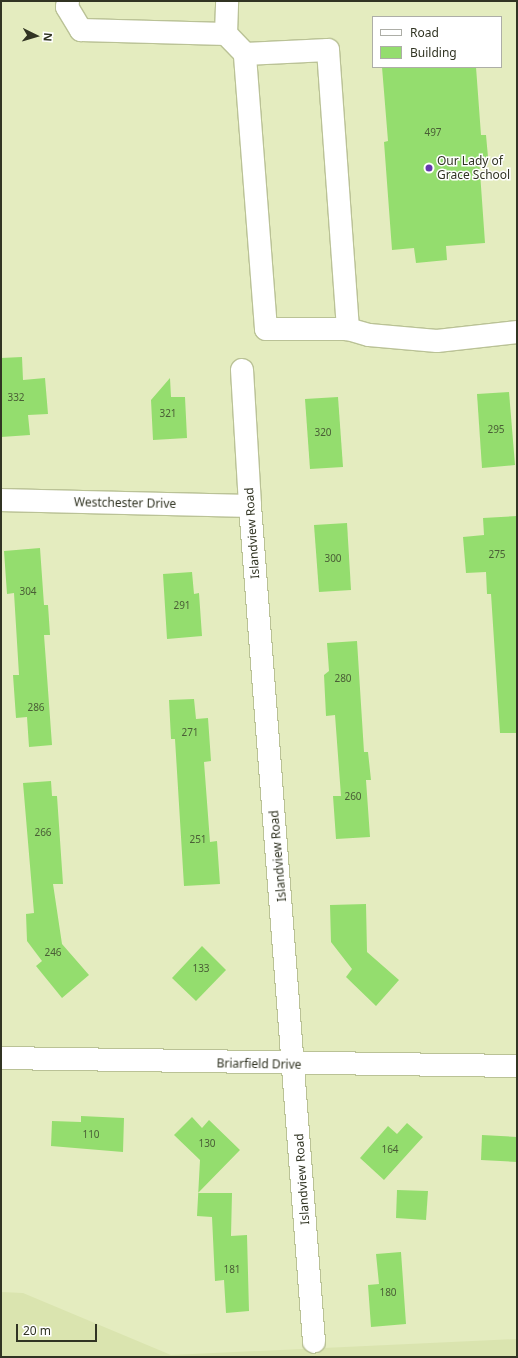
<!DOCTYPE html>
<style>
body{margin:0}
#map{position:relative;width:518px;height:1358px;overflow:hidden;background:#e4ecbf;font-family:"Noto Sans",sans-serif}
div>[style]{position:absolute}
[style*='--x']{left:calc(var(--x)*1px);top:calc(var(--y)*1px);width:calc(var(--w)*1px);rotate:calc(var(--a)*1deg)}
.built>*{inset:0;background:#dae4af}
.building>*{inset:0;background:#94dd6e}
.roads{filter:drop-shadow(1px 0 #bac296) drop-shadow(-1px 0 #bac296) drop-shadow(0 1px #bac296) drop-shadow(0 -1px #bac296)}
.minor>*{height:22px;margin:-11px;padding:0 11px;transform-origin:11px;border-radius:11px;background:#fff}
.dots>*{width:11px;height:11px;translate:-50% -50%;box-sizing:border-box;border:2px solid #fff;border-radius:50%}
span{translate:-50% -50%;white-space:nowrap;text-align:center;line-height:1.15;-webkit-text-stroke:3px #fff;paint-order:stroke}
.number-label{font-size:10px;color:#4a5e36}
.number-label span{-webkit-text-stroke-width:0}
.poi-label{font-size:12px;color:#313423}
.left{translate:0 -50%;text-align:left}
.street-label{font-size:12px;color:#313423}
.frame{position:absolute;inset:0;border:2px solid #313423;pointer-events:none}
.legend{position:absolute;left:372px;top:16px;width:130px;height:52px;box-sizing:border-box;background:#fff;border:1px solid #adaea7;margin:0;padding:5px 7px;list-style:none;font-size:12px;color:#313423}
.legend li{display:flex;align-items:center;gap:8px;height:20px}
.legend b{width:20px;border:1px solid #adaea7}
.north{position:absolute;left:16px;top:16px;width:40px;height:40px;-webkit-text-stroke:3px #fff;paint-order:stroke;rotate:95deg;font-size:11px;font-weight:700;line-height:16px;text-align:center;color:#313423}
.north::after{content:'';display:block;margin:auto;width:14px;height:18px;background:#313423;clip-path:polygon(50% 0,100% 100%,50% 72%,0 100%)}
.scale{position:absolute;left:16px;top:1324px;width:81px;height:18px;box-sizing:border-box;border:2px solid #313423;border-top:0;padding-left:5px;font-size:12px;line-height:14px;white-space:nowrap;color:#313423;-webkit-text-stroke:3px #fff;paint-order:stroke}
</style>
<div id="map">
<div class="built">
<div style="clip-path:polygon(1px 1292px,23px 1293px,171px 1355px,517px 1339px,517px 1357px,1px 1357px)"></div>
</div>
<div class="building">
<div style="clip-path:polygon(382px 67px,476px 67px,481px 135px,486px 135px,488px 157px,479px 158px,485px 243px,446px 246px,447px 260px,416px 263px,414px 248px,392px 250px,384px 142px,388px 141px)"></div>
<div style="clip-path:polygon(22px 357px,23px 380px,45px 378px,48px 414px,28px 415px,30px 435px,1px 437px,1px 358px)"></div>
<div style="clip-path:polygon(170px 378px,171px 397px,185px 397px,187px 438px,153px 440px,151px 400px)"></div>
<div style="clip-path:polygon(509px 392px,515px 465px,482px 468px,477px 394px)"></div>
<div style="clip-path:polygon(338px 397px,343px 467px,310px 469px,305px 399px)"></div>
<div style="clip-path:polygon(517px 516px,517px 733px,500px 733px,491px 594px,487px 594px,486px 572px,466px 573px,463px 537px,484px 535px,483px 518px)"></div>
<div style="clip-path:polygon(347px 523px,351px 590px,319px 592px,314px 525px)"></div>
<div style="clip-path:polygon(40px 548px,44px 605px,48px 605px,50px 635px,44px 635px,52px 745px,29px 747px,27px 717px,16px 718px,13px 675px,19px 675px,14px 593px,7px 594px,4px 551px)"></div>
<div style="clip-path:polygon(192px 572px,194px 594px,199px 593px,202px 636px,167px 639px,163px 574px)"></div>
<div style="clip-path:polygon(357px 641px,364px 752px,368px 752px,371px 780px,366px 780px,370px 837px,336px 839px,333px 796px,341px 796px,335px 715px,326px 716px,324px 675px,329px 671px,327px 643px)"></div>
<div style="clip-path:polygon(194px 699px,196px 719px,208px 718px,211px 761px,204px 762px,210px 842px,217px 841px,220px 884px,184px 886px,175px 739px,171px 739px,169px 700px)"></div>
<div style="clip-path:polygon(51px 781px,52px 796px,57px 796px,63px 884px,53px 884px,62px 944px,89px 975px,62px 998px,36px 966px,42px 961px,27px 941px,26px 914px,34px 913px,23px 783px)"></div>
<div style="clip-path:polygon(366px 904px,367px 952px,399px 980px,376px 1006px,346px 977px,352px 969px,331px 942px,330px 905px)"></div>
<div style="clip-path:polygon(202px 946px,226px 970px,196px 1001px,172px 978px)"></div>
<div style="clip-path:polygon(81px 1116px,124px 1118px,123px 1152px,51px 1146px,52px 1121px,81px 1122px)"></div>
<div style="clip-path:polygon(192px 1117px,202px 1128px,209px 1120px,240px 1150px,198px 1193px,232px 1193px,231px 1236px,247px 1235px,249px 1311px,226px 1313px,224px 1280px,215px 1281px,212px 1217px,197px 1216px,200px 1160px,174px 1135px)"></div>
<div style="clip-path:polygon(407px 1123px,423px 1137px,384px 1180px,360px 1158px,388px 1126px,397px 1134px)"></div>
<div style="clip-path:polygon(482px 1135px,517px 1137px,517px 1162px,481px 1160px)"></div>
<div style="clip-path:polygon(397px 1190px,428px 1191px,426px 1220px,396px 1218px)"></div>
<div style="clip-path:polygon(401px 1252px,406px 1324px,371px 1327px,368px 1285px,379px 1284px,376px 1254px)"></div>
</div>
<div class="roads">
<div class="minor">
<div style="--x:68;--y:1;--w:6;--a:99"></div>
<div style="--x:67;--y:7;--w:27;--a:59"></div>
<div style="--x:81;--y:30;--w:145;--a:1.6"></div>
<div style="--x:226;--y:34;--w:33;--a:-88"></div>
<div style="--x:226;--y:34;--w:28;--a:46"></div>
<div style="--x:245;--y:54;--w:83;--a:-2.8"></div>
<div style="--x:328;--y:50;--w:280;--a:85.9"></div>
<div style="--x:348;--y:329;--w:82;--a:180"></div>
<div style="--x:266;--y:329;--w:276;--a:-94.4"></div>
<div style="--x:348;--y:329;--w:22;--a:16"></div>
<div style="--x:369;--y:335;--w:68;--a:5"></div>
<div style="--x:437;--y:341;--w:81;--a:-6.4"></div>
<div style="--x:242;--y:370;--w:136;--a:86.6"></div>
<div style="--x:250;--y:506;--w:838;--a:85.62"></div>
<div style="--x:1;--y:500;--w:249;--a:1.4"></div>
<div style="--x:1;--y:1058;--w:516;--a:0.89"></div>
</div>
</div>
<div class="dots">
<div style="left:429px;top:168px;background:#6437af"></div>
</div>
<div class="number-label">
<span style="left:433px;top:133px">497</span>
<span style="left:16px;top:398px">332</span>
<span style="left:168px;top:414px">321</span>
<span style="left:496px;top:430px">295</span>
<span style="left:323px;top:433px">320</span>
<span style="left:497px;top:555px">275</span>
<span style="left:333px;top:559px">300</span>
<span style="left:28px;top:592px">304</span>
<span style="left:182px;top:606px">291</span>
<span style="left:343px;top:679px">280</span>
<span style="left:36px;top:708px">286</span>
<span style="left:190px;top:733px">271</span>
<span style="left:353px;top:797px">260</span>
<span style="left:43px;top:833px">266</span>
<span style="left:198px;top:840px">251</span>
<span style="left:53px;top:953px">246</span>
<span style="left:201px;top:969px">133</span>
<span style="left:91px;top:1135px">110</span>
<span style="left:207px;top:1144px">130</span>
<span style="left:390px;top:1150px">164</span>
<span style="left:232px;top:1270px">181</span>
<span style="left:388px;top:1293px">180</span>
</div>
<div class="poi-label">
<span class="left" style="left:437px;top:168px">Our Lady of<br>Grace School</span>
</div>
<div class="street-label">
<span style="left:125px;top:503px;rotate:1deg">Westchester Drive</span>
<span style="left:252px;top:533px;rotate:-94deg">Islandview Road</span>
<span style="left:278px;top:856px;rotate:-95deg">Islandview Road</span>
<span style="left:259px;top:1064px;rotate:1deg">Briarfield Drive</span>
<span style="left:302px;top:1179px;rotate:-94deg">Islandview Road</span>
</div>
<div class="frame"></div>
<ul class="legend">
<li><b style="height:5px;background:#fff"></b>Road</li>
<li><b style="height:11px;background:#94dd6e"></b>Building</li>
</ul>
<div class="north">N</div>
<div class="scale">20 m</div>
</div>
